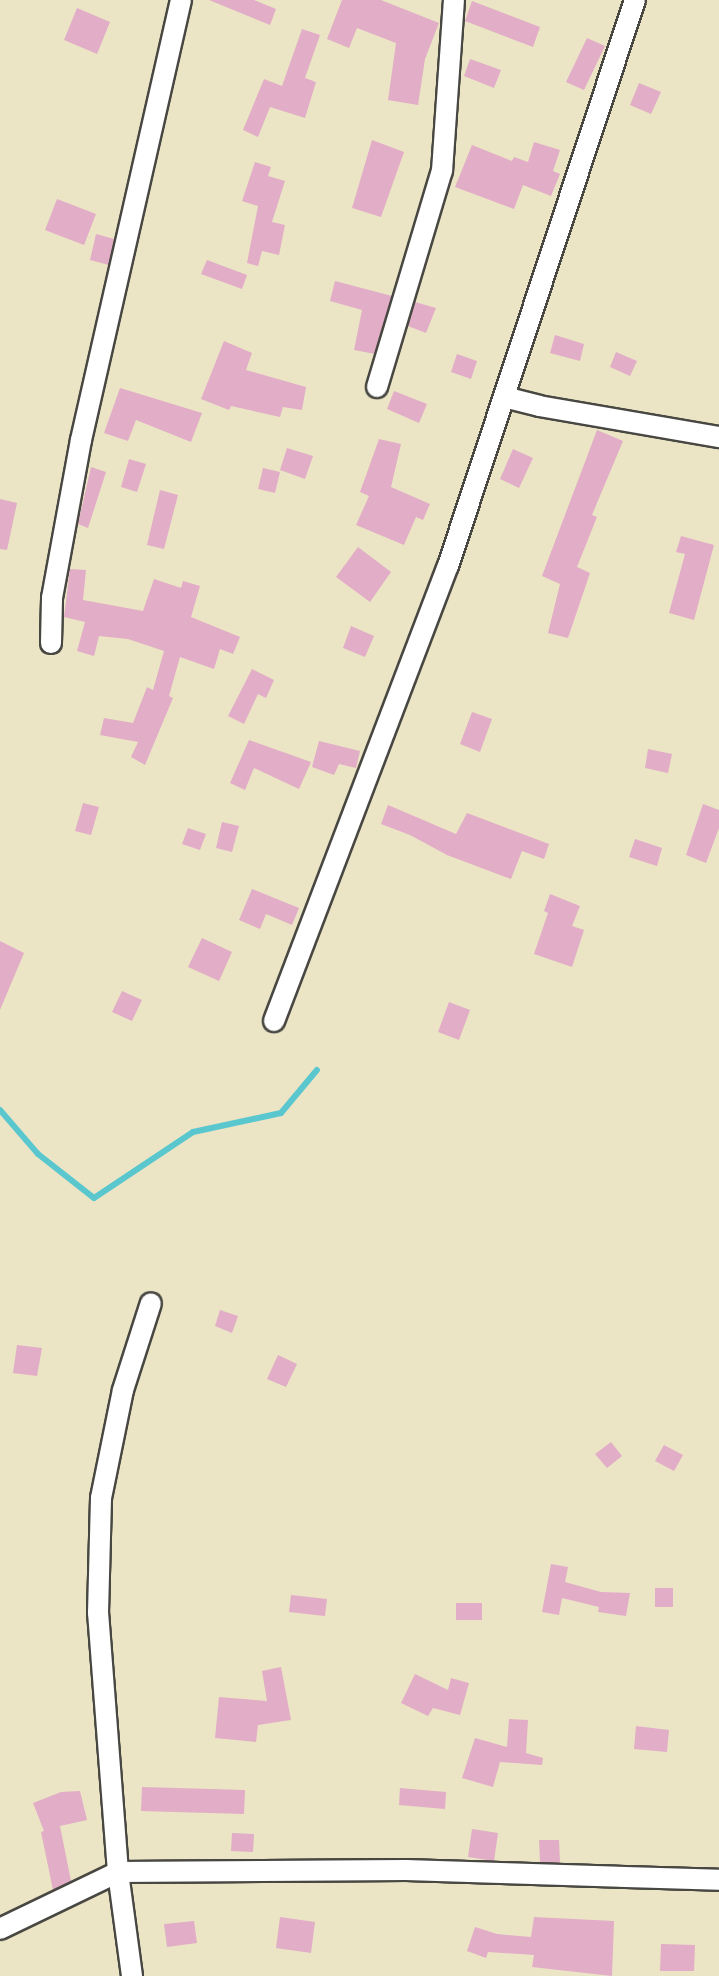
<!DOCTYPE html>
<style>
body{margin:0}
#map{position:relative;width:719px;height:1976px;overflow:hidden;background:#ebe5c6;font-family:"Architects Daughter",sans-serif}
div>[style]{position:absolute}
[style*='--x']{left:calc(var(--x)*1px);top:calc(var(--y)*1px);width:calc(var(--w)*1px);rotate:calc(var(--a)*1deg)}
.stream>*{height:6px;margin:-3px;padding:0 3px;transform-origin:3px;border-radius:3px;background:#5ac7cf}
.building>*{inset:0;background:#e2adc6}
.roads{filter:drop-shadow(2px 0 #484742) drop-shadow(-2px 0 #484742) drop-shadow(0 2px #484742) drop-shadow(0 -2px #484742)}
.street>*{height:20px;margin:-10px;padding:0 10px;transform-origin:10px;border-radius:10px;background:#fff}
span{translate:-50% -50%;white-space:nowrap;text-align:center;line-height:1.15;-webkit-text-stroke:4.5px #fbf7ec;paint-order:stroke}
</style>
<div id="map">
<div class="stream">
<div style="--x:0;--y:1110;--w:58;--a:49.2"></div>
<div style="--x:38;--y:1154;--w:71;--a:38.2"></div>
<div style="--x:94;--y:1198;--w:119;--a:-33.7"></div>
<div style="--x:193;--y:1132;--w:90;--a:-12.2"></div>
<div style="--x:281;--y:1113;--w:56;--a:-50.1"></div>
</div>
<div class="building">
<div style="clip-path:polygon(209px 0,254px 0,276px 9px,270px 25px)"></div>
<div style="clip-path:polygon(342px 0,381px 0,439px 23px,425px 59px,418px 105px,388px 100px,396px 43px,357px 28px,349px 48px,327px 39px)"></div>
<div style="clip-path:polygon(472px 1px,540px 27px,533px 47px,465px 21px)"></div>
<div style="clip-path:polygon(77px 8px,110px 22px,97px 54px,64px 40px)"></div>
<div style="clip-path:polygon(302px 29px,320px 35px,305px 78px,316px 82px,305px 118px,270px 107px,258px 137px,243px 130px,264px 79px,282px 86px)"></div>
<div style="clip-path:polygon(587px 38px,605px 46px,584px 90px,566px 82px)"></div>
<div style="clip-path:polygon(470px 59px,501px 70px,494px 88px,464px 76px)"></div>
<div style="clip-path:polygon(639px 83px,661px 92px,651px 114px,630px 105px)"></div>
<div style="clip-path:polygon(372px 140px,404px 152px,381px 217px,352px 208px)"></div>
<div style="clip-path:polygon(534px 142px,560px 150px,553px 171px,560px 174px,551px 196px,523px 185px,514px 209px,455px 187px,472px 145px,512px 161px,514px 157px,528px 162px)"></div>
<div style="clip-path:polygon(255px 162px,271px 167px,268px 176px,285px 181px,272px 222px,285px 225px,279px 255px,262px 251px,258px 266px,247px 263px,258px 206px,242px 201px)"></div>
<div style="clip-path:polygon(57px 199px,96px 214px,84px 245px,45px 230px)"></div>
<div style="clip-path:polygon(96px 234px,114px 239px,109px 265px,90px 260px)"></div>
<div style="clip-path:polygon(207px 260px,247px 275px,242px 289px,201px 274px)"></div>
<div style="clip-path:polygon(335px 281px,392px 296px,375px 354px,354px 350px,362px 310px,330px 301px)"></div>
<div style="clip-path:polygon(415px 302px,436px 308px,426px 333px,408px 326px)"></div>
<div style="clip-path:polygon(555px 335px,584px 344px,580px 361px,550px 353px)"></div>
<div style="clip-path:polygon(224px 341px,252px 353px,246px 370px,306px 387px,302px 410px,283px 407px,280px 417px,231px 406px,229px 410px,201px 399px)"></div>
<div style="clip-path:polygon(616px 352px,637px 361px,630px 376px,610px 367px)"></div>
<div style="clip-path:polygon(457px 354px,477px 361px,471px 379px,451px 372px)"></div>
<div style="clip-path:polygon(120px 388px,202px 413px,191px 442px,136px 420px,128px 441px,104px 433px)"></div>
<div style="clip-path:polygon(394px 391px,427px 404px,419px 423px,387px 409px)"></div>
<div style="clip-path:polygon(597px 430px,623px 441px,592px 515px,597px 517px,577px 567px,590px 573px,568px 638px,548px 633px,560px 584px,542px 576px)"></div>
<div style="clip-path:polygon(379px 439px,401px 444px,391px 487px,430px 504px,423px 520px,416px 517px,404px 545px,356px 525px,369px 496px,360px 492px)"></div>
<div style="clip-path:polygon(287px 448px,313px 456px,305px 479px,280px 470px)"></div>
<div style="clip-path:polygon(513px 449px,533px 458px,519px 488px,500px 479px)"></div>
<div style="clip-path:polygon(129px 459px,146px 464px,137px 492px,121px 487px)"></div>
<div style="clip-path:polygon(91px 467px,106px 472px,88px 528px,78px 524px)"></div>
<div style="clip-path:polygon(263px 468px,280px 472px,275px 493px,258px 489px)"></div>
<div style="clip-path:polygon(160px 490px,178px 495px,164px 549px,147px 545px)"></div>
<div style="clip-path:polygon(0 499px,17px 503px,7px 550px,0 549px)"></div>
<div style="clip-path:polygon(681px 536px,714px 545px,694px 620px,669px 613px,685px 554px,676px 552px)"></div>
<div style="clip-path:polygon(358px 547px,391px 572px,370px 602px,336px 577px)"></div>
<div style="clip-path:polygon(70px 569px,86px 570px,83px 600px,143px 611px,154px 579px,181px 588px,183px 581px,200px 586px,191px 617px,240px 637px,233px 654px,220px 649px,214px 669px,180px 657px,169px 696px,173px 698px,145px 765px,131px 757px,138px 742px,100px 735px,104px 718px,133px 723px,147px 687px,153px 690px,164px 651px,128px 639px,99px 636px,94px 656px,77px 651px,85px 622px,64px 617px)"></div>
<div style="clip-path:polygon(351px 626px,374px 636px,365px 657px,343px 648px)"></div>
<div style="clip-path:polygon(252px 669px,274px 680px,266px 698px,258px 694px,244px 724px,228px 716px)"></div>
<div style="clip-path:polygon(472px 712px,492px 719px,480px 752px,460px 744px)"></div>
<div style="clip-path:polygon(249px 740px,311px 762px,299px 789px,254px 768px,245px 790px,230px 783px)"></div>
<div style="clip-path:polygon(319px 741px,360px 751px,356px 768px,339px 764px,334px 775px,312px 767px)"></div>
<div style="clip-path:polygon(648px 749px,672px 754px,668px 773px,645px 768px)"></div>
<div style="clip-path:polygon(83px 803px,99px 807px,91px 835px,75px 831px)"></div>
<div style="clip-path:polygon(703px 804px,719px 810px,719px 828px,706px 863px,686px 855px)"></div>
<div style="clip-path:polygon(388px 805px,456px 834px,467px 813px,549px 844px,544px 859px,522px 851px,511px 879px,447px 855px,410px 835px,381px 824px)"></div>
<div style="clip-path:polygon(222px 822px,239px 826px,232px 852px,216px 848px)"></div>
<div style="clip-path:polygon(188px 828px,206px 834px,200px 850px,182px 844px)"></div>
<div style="clip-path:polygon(635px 839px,662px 848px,657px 866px,629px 857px)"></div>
<div style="clip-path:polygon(252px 889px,299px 908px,292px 925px,266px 914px,260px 929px,239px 920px)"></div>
<div style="clip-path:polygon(550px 894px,580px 906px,572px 926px,584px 930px,572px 967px,534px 954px,548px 913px,544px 911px)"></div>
<div style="clip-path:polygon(202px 938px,232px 952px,219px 981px,188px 967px)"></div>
<div style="clip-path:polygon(0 941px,24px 953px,0 1010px)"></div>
<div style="clip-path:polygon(122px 991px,142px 1000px,132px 1021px,112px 1012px)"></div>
<div style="clip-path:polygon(449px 1002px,470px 1010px,459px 1040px,438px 1032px)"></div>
<div style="clip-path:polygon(220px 1310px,238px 1316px,232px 1333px,215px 1326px)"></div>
<div style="clip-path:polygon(17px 1345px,42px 1348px,37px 1376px,13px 1373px)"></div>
<div style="clip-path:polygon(278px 1355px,297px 1364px,286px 1387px,267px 1379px)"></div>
<div style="clip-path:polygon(611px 1442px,622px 1456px,607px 1468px,595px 1454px)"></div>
<div style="clip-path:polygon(664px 1445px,683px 1455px,674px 1471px,655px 1461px)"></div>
<div style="clip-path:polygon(551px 1564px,568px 1567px,565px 1582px,601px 1592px,630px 1593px,626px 1616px,598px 1612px,599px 1607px,562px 1598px,559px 1615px,542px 1612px)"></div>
<div style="clip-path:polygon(655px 1588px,673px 1588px,673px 1607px,655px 1607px)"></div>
<div style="clip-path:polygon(291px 1595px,327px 1599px,325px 1616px,289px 1612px)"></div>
<div style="clip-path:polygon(456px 1603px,482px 1603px,482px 1620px,456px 1620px)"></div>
<div style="clip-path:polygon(281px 1667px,291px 1720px,258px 1725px,256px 1742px,215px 1738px,219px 1697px,267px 1701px,262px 1671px)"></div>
<div style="clip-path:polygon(415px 1674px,448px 1690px,451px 1678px,469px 1683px,460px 1715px,433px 1708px,428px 1716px,401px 1703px)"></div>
<div style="clip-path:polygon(509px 1719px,528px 1720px,526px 1753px,543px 1758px,542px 1765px,500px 1762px,493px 1787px,462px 1778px,475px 1738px,507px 1747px)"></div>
<div style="clip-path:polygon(636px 1726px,669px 1730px,667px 1752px,634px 1749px)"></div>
<div style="clip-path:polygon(142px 1787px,245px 1790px,244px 1814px,141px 1811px)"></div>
<div style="clip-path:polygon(400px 1788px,446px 1792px,445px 1809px,399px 1805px)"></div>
<div style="clip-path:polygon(80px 1791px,87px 1820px,60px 1826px,71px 1881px,53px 1890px,41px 1832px,44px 1831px,33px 1803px,61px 1792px)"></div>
<div style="clip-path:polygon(472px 1829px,498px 1833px,494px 1861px,468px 1857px)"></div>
<div style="clip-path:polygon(232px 1833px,254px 1834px,253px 1852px,231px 1851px)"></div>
<div style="clip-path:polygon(539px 1840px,559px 1840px,560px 1863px,540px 1862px)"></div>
<div style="clip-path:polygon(280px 1917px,315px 1922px,311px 1953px,276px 1948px)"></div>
<div style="clip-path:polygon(534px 1917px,614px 1921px,612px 1976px,532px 1967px,534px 1955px,488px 1952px,486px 1958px,467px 1951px,475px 1927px,497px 1934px,531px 1937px)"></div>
<div style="clip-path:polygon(194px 1921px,197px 1943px,167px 1947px,164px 1924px)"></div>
<div style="clip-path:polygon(661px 1944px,695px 1945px,694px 1971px,660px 1971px)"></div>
</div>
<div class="roads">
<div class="street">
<div style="--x:377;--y:387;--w:226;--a:-73.3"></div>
<div style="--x:442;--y:171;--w:171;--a:-86"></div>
<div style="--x:504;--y:397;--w:36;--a:14"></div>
<div style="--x:539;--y:406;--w:183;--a:9.8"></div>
<div style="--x:51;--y:643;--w:45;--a:-88.7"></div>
<div style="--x:52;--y:598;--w:161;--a:-79.6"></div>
<div style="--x:81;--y:440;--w:451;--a:-77.2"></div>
<div style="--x:274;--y:1021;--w:487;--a:-69.1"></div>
<div style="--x:448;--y:566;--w:596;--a:-71.72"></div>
<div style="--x:0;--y:1929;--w:131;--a:-25.8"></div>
<div style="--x:118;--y:1872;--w:288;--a:-0.4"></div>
<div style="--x:406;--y:1870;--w:313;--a:1.8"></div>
<div style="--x:132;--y:1976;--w:105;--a:-97.7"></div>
<div style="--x:118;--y:1872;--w:260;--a:-94.4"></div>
<div style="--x:98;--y:1613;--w:115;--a:-88.5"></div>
<div style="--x:101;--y:1498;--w:110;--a:-78.5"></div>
<div style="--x:123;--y:1390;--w:91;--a:-72.2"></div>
</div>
</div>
</div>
